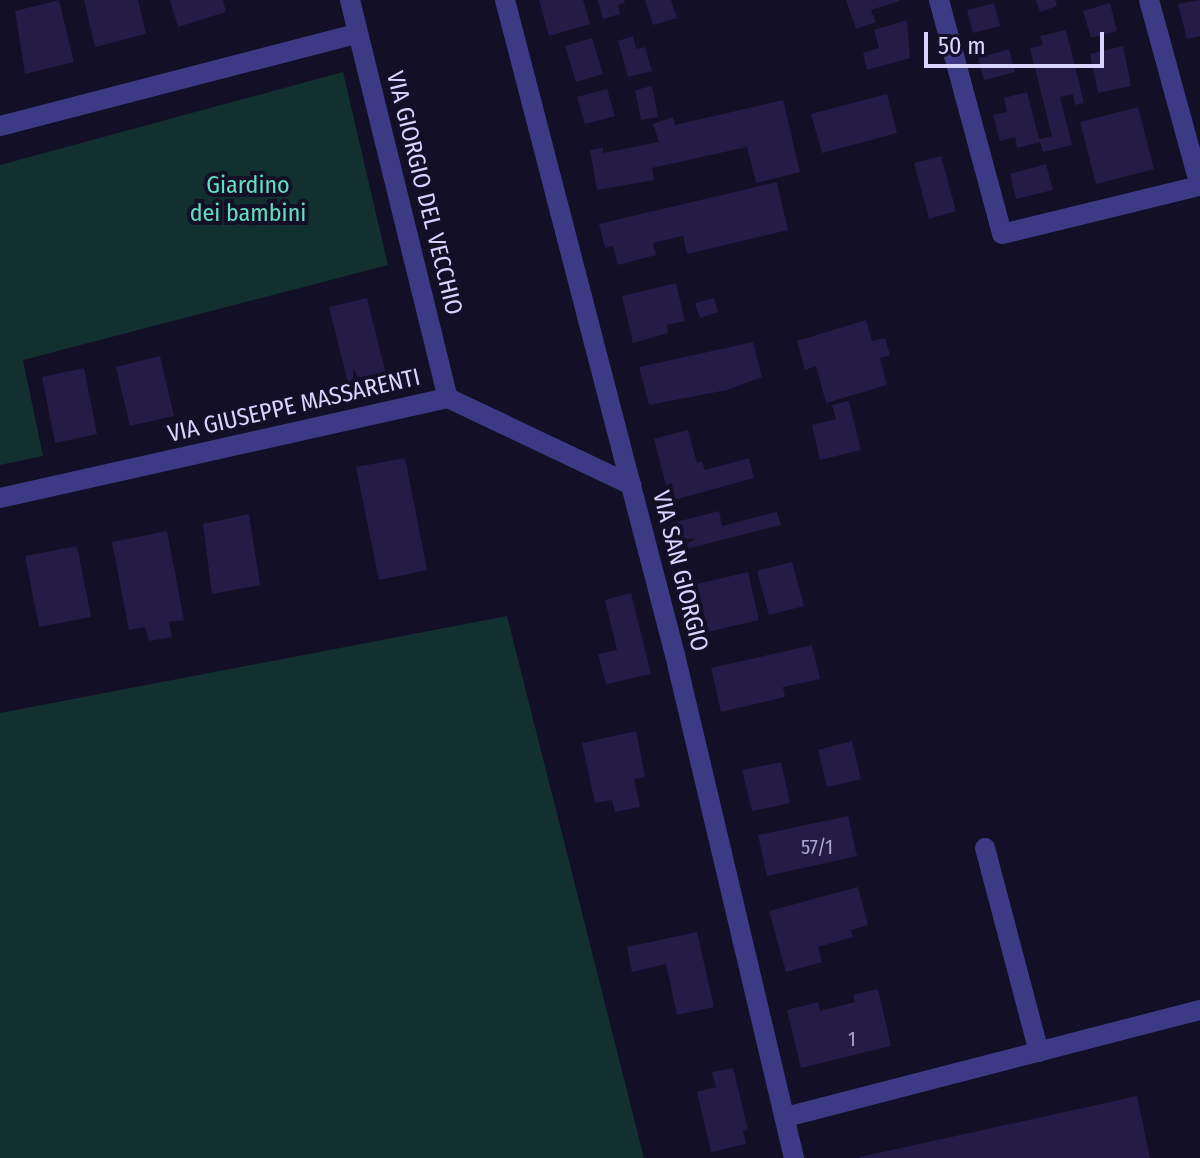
<!DOCTYPE html>
<style>
body{margin:0}
#map{position:relative;width:1200px;height:1158px;overflow:hidden;background:#130f26;font-family:"Fira Sans Condensed",sans-serif}
div>[style]{position:absolute}
[style*='--x']{left:calc(var(--x)*1px);top:calc(var(--y)*1px);width:calc(var(--w)*1px);rotate:calc(var(--a)*1deg)}
.green>*{inset:0;background:#12302f}
.building>*{inset:0;background:#241b47}
.street>*{height:20px;margin:-10px;padding:0 10px;transform-origin:10px;border-radius:10px;background:#3d3a85}
span{translate:-50% -50%;white-space:nowrap;text-align:center;line-height:1.15;-webkit-text-stroke:8px #130f26;paint-order:stroke}
.number-label{font-size:20px;color:#aca6d1}
.number-label span{-webkit-text-stroke-width:0}
.park-label{font-size:24px;color:#5fe0c0}
.street-label{font-size:24px;color:#d9d4ff}
.scale{position:absolute;left:924px;top:32px;width:180px;height:36px;box-sizing:border-box;border:4px solid #d9d4ff;border-top:0;padding-left:10px;font-size:24px;line-height:28px;white-space:nowrap;color:#d9d4ff;-webkit-text-stroke:6px #130f26;paint-order:stroke}
</style>
<div id="map">
<div class="green">
<div style="clip-path:polygon(343px 72px,388px 265px,23px 360px,43px 456px,0 465px,0 165px)"></div>
<div style="clip-path:polygon(507px 616px,644px 1158px,0 1158px,0 713px)"></div>
</div>
<div class="building">
<div style="clip-path:polygon(59px 0,74px 62px,25px 74px,15px 11px)"></div>
<div style="clip-path:polygon(84px 0,138px 0,146px 34px,95px 47px)"></div>
<div style="clip-path:polygon(170px 0,223px 0,226px 12px,178px 27px)"></div>
<div style="clip-path:polygon(539px 0,583px 0,590px 24px,549px 36px)"></div>
<div style="clip-path:polygon(598px 0,624px 0,625px 3px,618px 5px,620px 14px,603px 19px)"></div>
<div style="clip-path:polygon(645px 0,671px 0,677px 18px,653px 25px)"></div>
<div style="clip-path:polygon(846px 0,899px 0,900px 1px,871px 10px,876px 22px,856px 29px)"></div>
<div style="clip-path:polygon(1036px 0,1055px 0,1057px 6px,1040px 12px)"></div>
<div style="clip-path:polygon(1200px 0,1200px 36px,1187px 39px,1178px 4px)"></div>
<div style="clip-path:polygon(994px 3px,1000px 26px,973px 33px,967px 10px)"></div>
<div style="clip-path:polygon(1110px 3px,1117px 31px,1091px 38px,1083px 11px)"></div>
<div style="clip-path:polygon(907px 20px,910px 58px,867px 70px,863px 53px,879px 48px,874px 30px)"></div>
<div style="clip-path:polygon(1066px 30px,1084px 103px,1075px 105px,1073px 94px,1060px 97px,1072px 145px,1043px 152px,1040px 142px,1017px 148px,1015px 137px,1000px 141px,993px 115px,1007px 112px,1004px 98px,1027px 92px,1039px 139px,1052px 136px,1030px 48px,1043px 45px,1040px 36px)"></div>
<div style="clip-path:polygon(633px 36px,636px 49px,645px 47px,652px 71px,628px 77px,618px 41px)"></div>
<div style="clip-path:polygon(592px 38px,603px 74px,576px 82px,565px 46px)"></div>
<div style="clip-path:polygon(1123px 46px,1131px 86px,1098px 93px,1090px 54px)"></div>
<div style="clip-path:polygon(1009px 49px,1015px 72px,984px 80px,978px 58px)"></div>
<div style="clip-path:polygon(652px 86px,658px 117px,641px 120px,635px 90px)"></div>
<div style="clip-path:polygon(607px 89px,615px 116px,585px 124px,577px 97px)"></div>
<div style="clip-path:polygon(887px 94px,897px 133px,822px 153px,811px 114px)"></div>
<div style="clip-path:polygon(783px 100px,800px 172px,756px 183px,747px 147px,652px 168px,654px 180px,597px 190px,590px 150px,603px 148px,603px 153px,659px 142px,653px 124px,673px 117px,675px 125px)"></div>
<div style="clip-path:polygon(1138px 107px,1154px 169px,1096px 184px,1080px 122px)"></div>
<div style="clip-path:polygon(941px 156px,956px 211px,929px 219px,914px 163px)"></div>
<div style="clip-path:polygon(1046px 164px,1053px 190px,1016px 199px,1010px 174px)"></div>
<div style="clip-path:polygon(777px 182px,788px 230px,687px 254px,683px 236px,653px 243px,656px 255px,618px 265px,613px 246px,605px 248px,599px 224px)"></div>
<div style="clip-path:polygon(676px 283px,685px 321px,667px 325px,668px 333px,633px 343px,622px 296px)"></div>
<div style="clip-path:polygon(367px 298px,386px 374px,348px 383px,329px 307px)"></div>
<div style="clip-path:polygon(714px 298px,718px 312px,700px 318px,695px 303px)"></div>
<div style="clip-path:polygon(866px 320px,872px 341px,885px 338px,890px 355px,880px 358px,887px 385px,826px 403px,816px 366px,805px 370px,797px 341px)"></div>
<div style="clip-path:polygon(753px 342px,762px 377px,727px 390px,649px 405px,639px 367px)"></div>
<div style="clip-path:polygon(160px 356px,174px 416px,130px 426px,116px 367px)"></div>
<div style="clip-path:polygon(84px 368px,97px 434px,55px 443px,42px 377px)"></div>
<div style="clip-path:polygon(849px 401px,861px 450px,820px 460px,812px 425px,836px 419px,832px 405px)"></div>
<div style="clip-path:polygon(688px 430px,697px 463px,702px 461px,705px 470px,749px 458px,754px 478px,670px 501px,654px 439px)"></div>
<div style="clip-path:polygon(405px 458px,427px 570px,379px 580px,356px 467px)"></div>
<div style="clip-path:polygon(719px 511px,722px 526px,777px 512px,781px 525px,679px 551px,672px 523px)"></div>
<div style="clip-path:polygon(249px 514px,260px 585px,212px 594px,203px 524px)"></div>
<div style="clip-path:polygon(167px 531px,184px 620px,169px 622px,172px 637px,149px 641px,145px 627px,129px 630px,112px 542px)"></div>
<div style="clip-path:polygon(77px 546px,91px 617px,39px 627px,25px 556px)"></div>
<div style="clip-path:polygon(792px 562px,804px 606px,769px 615px,757px 571px)"></div>
<div style="clip-path:polygon(748px 572px,759px 620px,708px 632px,697px 584px)"></div>
<div style="clip-path:polygon(631px 593px,651px 674px,606px 684px,598px 654px,617px 650px,605px 600px)"></div>
<div style="clip-path:polygon(812px 645px,820px 679px,783px 687px,785px 697px,721px 712px,711px 668px)"></div>
<div style="clip-path:polygon(636px 731px,645px 777px,634px 779px,640px 807px,615px 812px,612px 800px,595px 803px,582px 743px)"></div>
<div style="clip-path:polygon(852px 741px,861px 779px,827px 787px,818px 750px)"></div>
<div style="clip-path:polygon(781px 762px,790px 803px,752px 811px,742px 770px)"></div>
<div style="clip-path:polygon(848px 816px,857px 856px,767px 876px,758px 835px)"></div>
<div style="clip-path:polygon(858px 887px,868px 925px,851px 930px,853px 937px,818px 947px,822px 962px,786px 972px,769px 911px)"></div>
<div style="clip-path:polygon(697px 932px,714px 1007px,677px 1015px,666px 964px,632px 972px,627px 947px)"></div>
<div style="clip-path:polygon(878px 989px,891px 1046px,801px 1068px,787px 1010px,818px 1002px,820px 1011px,855px 1002px,853px 995px)"></div>
<div style="clip-path:polygon(733px 1068px,748px 1130px,743px 1131px,746px 1144px,711px 1152px,697px 1092px,716px 1087px,712px 1072px)"></div>
<div style="clip-path:polygon(1137px 1096px,1150px 1158px,860px 1158px,860px 1157px)"></div>
</div>
<div class="street">
<div style="--x:350;--y:0;--w:410;--a:76.2"></div>
<div style="--x:505;--y:0;--w:677;--a:75.45"></div>
<div style="--x:675;--y:655;--w:517;--a:76.69"></div>
<div style="--x:939;--y:0;--w:242;--a:74.9"></div>
<div style="--x:1002;--y:234;--w:203;--a:-13.7"></div>
<div style="--x:1149;--y:0;--w:193;--a:74.7"></div>
<div style="--x:0;--y:126;--w:369;--a:-14.5"></div>
<div style="--x:0;--y:498;--w:459;--a:-12.6"></div>
<div style="--x:448;--y:398;--w:203;--a:25.4"></div>
<div style="--x:985;--y:848;--w:211;--a:75.2"></div>
<div style="--x:786;--y:1117;--w:428;--a:-14.5"></div>
</div>
<div class="number-label">
<span style="left:817px;top:847px">57/1</span>
<span style="left:852px;top:1039px">1</span>
</div>
<div class="park-label">
<span style="left:248px;top:200px">Giardino<br>dei bambini</span>
</div>
<div class="street-label">
<span style="left:424px;top:193px;rotate:76deg">VIA GIORGIO DEL VECCHIO</span>
<span style="left:294px;top:406px;rotate:-13deg">VIA GIUSEPPE MASSARENTI</span>
<span style="left:680px;top:571px;rotate:76deg">VIA SAN GIORGIO</span>
</div>
<div class="scale">50 m</div>
</div>
